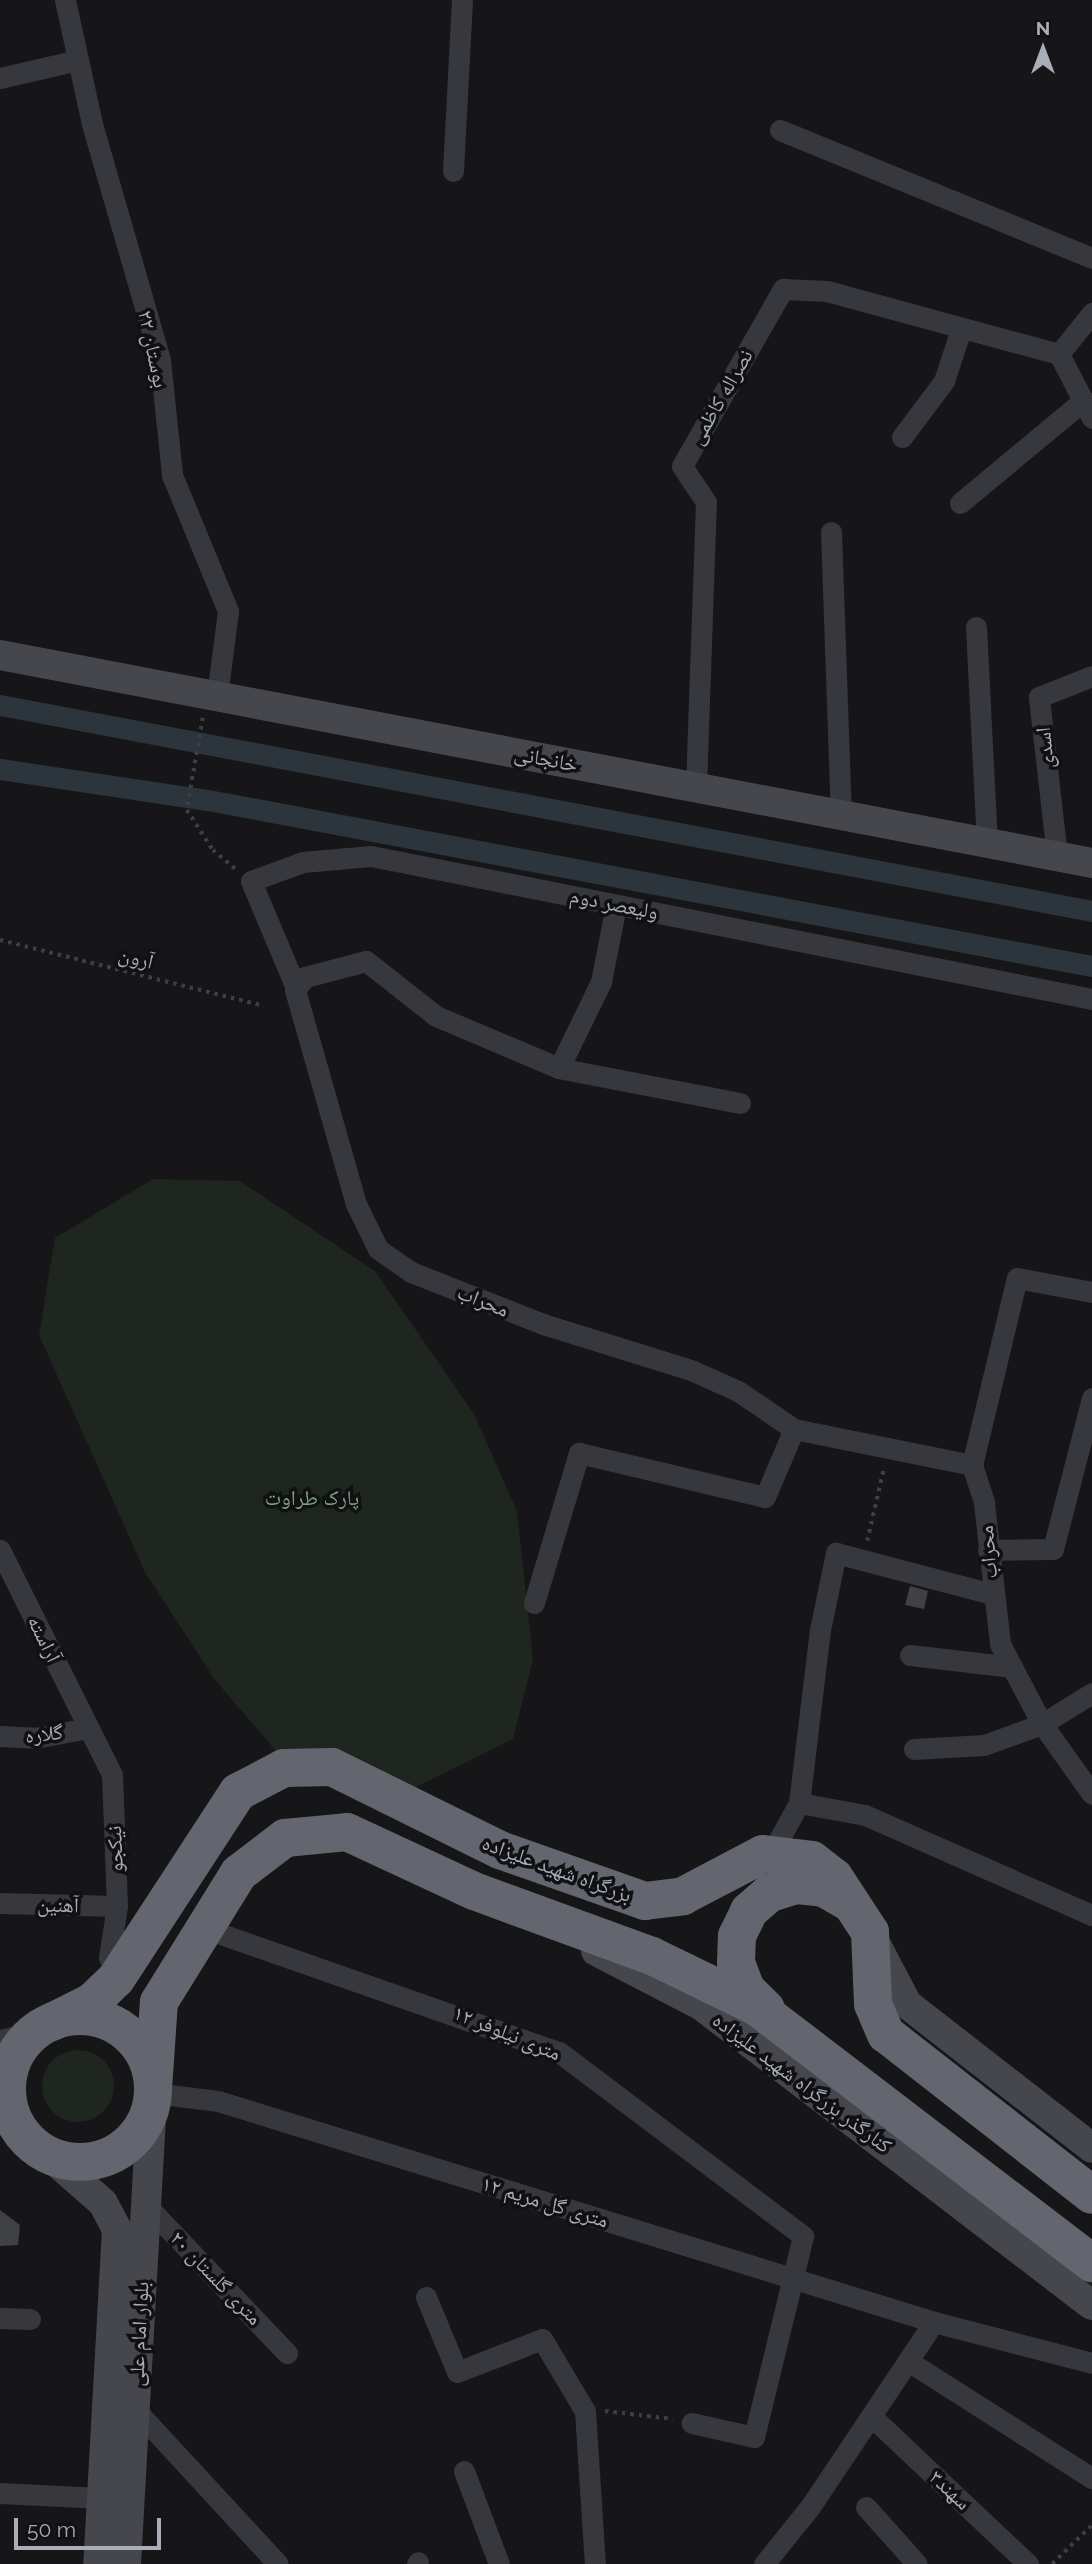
<!DOCTYPE html>
<meta charset="utf-8">
<style>
body{margin:0}
#map{position:relative;width:1092px;height:2564px;overflow:hidden;background:#161618;font-family:Raleway,"Noto Naskh Arabic",sans-serif}
div>[style]{position:absolute}
[style*='--x']{left:calc(var(--x)*1px);top:calc(var(--y)*1px);width:calc(var(--w)*1px);rotate:calc(var(--a)*1deg)}
.green>*{inset:0;background:#1e261f}
.round{border-radius:50%}
.canal>*{height:21px;margin:-10.5px;padding:0 10.5px;transform-origin:10.5px;border-radius:10.5px;background:#2c353c}
.building>*{inset:0;background:#404145}
.path>*{height:3.5px;margin-top:-1.75px;transform-origin:0;background:repeating-linear-gradient(90deg,#3d3f44 0 3.5px,transparent 0 8.5px)}
.street>*{height:21px;margin:-10.5px;padding:0 10.5px;transform-origin:10.5px;border-radius:10.5px;background:#37383d}
.secondary>*{height:30px;margin:-15px;padding:0 15px;transform-origin:15px;border-radius:15px;background:#45474d}
.highway>*{height:38px;margin:-19px;padding:0 19px;transform-origin:19px;border-radius:19px;background:#63666e}
.highway>.ring{margin:-19px;padding:0;box-sizing:content-box;background:none;border:38px solid #63666e;border-radius:50%}
span{translate:-50% -50%;white-space:nowrap;text-align:center;line-height:1.15;-webkit-text-stroke:7px #111113;paint-order:stroke}
.street-label{font-size:21px;color:#a8adb8}
.park-label{font-size:21px;color:#7fa381}
.north{position:absolute;left:1008px;top:14px;width:70px;height:70px;-webkit-text-stroke:5px #111113;paint-order:stroke;rotate:0deg;font-size:19px;font-weight:700;line-height:28px;text-align:center;color:#a8adb8}
.north::after{content:'';display:block;margin:auto;width:24px;height:32px;background:#a8adb8;clip-path:polygon(50% 0,100% 100%,50% 72%,0 100%)}
.scale{position:absolute;left:14px;top:2518px;width:147px;height:32px;box-sizing:border-box;border:4px solid #a8adb8;border-top:0;padding-left:9px;font-size:21px;line-height:24px;white-space:nowrap;color:#a8adb8;-webkit-text-stroke:5px #111113;paint-order:stroke}
</style>
<div id="map">
<div class="green">
<div style="clip-path:polygon(153px 1179px,240px 1181px,375px 1271px,474px 1414px,517px 1511px,533px 1660px,513px 1739px,404px 1793px,293px 1771px,215px 1680px,145px 1572px,39px 1335px,55px 1238px)"></div>
<div class="round" style="left:42px;top:2050px;width:72px;height:72px"></div>
</div>
<div class="canal">
<div style="--x:0;--y:705;--w:1111;--a:10.68"></div>
<div style="--x:0;--y:769;--w:210;--a:8.5"></div>
<div style="--x:208;--y:800;--w:899;--a:10.64"></div>
</div>
<div class="building">
<div style="clip-path:polygon(910px 1586px,928px 1591px,924px 1609px,905px 1605px)"></div>
<div style="clip-path:polygon(0 2210px,20px 2225px,18px 2245px,0 2246px)"></div>
</div>
<div class="path">
<div style="--x:203;--y:718;--w:93;--a:99.9"></div>
<div style="--x:187;--y:810;--w:48;--a:57"></div>
<div style="--x:213;--y:850;--w:30;--a:40"></div>
<div style="--x:0;--y:940;--w:272;--a:14"></div>
<div style="--x:867;--y:1541;--w:76;--a:-77.1"></div>
<div style="--x:0;--y:2129;--w:26;--a:25"></div>
<div style="--x:605;--y:2411;--w:68;--a:6.7"></div>
<div style="--x:1052;--y:2564;--w:56;--a:-44.3"></div>
</div>
<div class="street">
<div style="--x:65;--y:0;--w:127;--a:77.7"></div>
<div style="--x:92;--y:124;--w:246;--a:73.9"></div>
<div style="--x:160;--y:360;--w:116;--a:84"></div>
<div style="--x:172;--y:475;--w:147;--a:67.6"></div>
<div style="--x:228;--y:611;--w:86;--a:97.4"></div>
<div style="--x:0;--y:78;--w:80;--a:-13"></div>
<div style="--x:780;--y:130;--w:337;--a:22.3"></div>
<div style="--x:453;--y:171;--w:171;--a:-87"></div>
<div style="--x:1059;--y:354;--w:72;--a:62.7"></div>
<div style="--x:1059;--y:354;--w:53;--a:-51.2"></div>
<div style="--x:902;--y:437;--w:70;--a:-53.1"></div>
<div style="--x:944;--y:381;--w:55;--a:-71.9"></div>
<div style="--x:960;--y:503;--w:161;--a:-39.7"></div>
<div style="--x:831;--y:532;--w:282;--a:88"></div>
<div style="--x:976;--y:627;--w:216;--a:87.1"></div>
<div style="--x:696;--y:787;--w:285;--a:-88"></div>
<div style="--x:706;--y:502;--w:43;--a:-123.7"></div>
<div style="--x:682;--y:466;--w:204;--a:-60.3"></div>
<div style="--x:783;--y:289;--w:44;--a:2.6"></div>
<div style="--x:827;--y:291;--w:240;--a:15.2"></div>
<div style="--x:1057;--y:856;--w:160;--a:-96.5"></div>
<div style="--x:1039;--y:697;--w:57;--a:-21.6"></div>
<div style="--x:296;--y:988;--w:116;--a:-112.8"></div>
<div style="--x:251;--y:881;--w:55;--a:-20.1"></div>
<div style="--x:303;--y:862;--w:68;--a:-5"></div>
<div style="--x:371;--y:856;--w:735;--a:11.22"></div>
<div style="--x:559;--y:1068;--w:96;--a:-64"></div>
<div style="--x:601;--y:982;--w:78;--a:-79"></div>
<div style="--x:740;--y:1103;--w:184;--a:-169.1"></div>
<div style="--x:559;--y:1068;--w:134;--a:-157.1"></div>
<div style="--x:436;--y:1016;--w:89;--a:-141.8"></div>
<div style="--x:366;--y:961;--w:63;--a:165.3"></div>
<div style="--x:305;--y:977;--w:16;--a:128"></div>
<div style="--x:295;--y:990;--w:223;--a:74.1"></div>
<div style="--x:356;--y:1204;--w:50;--a:63.9"></div>
<div style="--x:378;--y:1249;--w:40;--a:34.9"></div>
<div style="--x:411;--y:1272;--w:142;--a:21.5"></div>
<div style="--x:543;--y:1324;--w:155;--a:17.3"></div>
<div style="--x:691;--y:1370;--w:51;--a:24.1"></div>
<div style="--x:738;--y:1391;--w:68;--a:34.2"></div>
<div style="--x:794;--y:1429;--w:182;--a:11.4"></div>
<div style="--x:972;--y:1465;--w:40;--a:72"></div>
<div style="--x:984;--y:1503;--w:142;--a:83.5"></div>
<div style="--x:1000;--y:1644;--w:90;--a:62.3"></div>
<div style="--x:1042;--y:1724;--w:86;--a:54.5"></div>
<div style="--x:972;--y:1465;--w:192;--a:-76.5"></div>
<div style="--x:1017;--y:1278;--w:76;--a:10.6"></div>
<div style="--x:0;--y:1550;--w:251;--a:63.5"></div>
<div style="--x:112;--y:1775;--w:131;--a:87.8"></div>
<div style="--x:117;--y:1906;--w:52;--a:98.9"></div>
<div style="--x:109;--y:1957;--w:19;--a:47"></div>
<div style="--x:988;--y:1550;--w:65;--a:-0.9"></div>
<div style="--x:1053;--y:1549;--w:156;--a:-75.5"></div>
<div style="--x:534;--y:1603;--w:157;--a:-73.3"></div>
<div style="--x:579;--y:1453;--w:191;--a:13.3"></div>
<div style="--x:765;--y:1497;--w:74;--a:-66.9"></div>
<div style="--x:910;--y:1655;--w:103;--a:6.7"></div>
<div style="--x:0;--y:1736;--w:35;--a:3"></div>
<div style="--x:35;--y:1738;--w:54;--a:-10.7"></div>
<div style="--x:914;--y:1749;--w:70;--a:-3.3"></div>
<div style="--x:984;--y:1745;--w:62;--a:-19.9"></div>
<div style="--x:1042;--y:1724;--w:59;--a:-31.8"></div>
<div style="--x:799;--y:1803;--w:67;--a:10.3"></div>
<div style="--x:865;--y:1815;--w:248;--a:23.8"></div>
<div style="--x:772;--y:1852;--w:56;--a:-61.1"></div>
<div style="--x:799;--y:1803;--w:174;--a:-83.1"></div>
<div style="--x:820;--y:1630;--w:79;--a:-78.3"></div>
<div style="--x:836;--y:1553;--w:161;--a:14.7"></div>
<div style="--x:0;--y:1903;--w:117;--a:1.5"></div>
<div style="--x:204;--y:1928;--w:376;--a:19.3"></div>
<div style="--x:559;--y:2052;--w:306;--a:37"></div>
<div style="--x:803;--y:2236;--w:207;--a:103.7"></div>
<div style="--x:754;--y:2437;--w:64;--a:-167.3"></div>
<div style="--x:0;--y:2040;--w:36;--a:-13"></div>
<div style="--x:153;--y:2093;--w:65;--a:7"></div>
<div style="--x:218;--y:2101;--w:749;--a:17.15"></div>
<div style="--x:934;--y:2322;--w:163;--a:14.5"></div>
<div style="--x:145;--y:2204;--w:206;--a:46.4"></div>
<div style="--x:426;--y:2297;--w:81;--a:67.5"></div>
<div style="--x:457;--y:2372;--w:91;--a:-21.2"></div>
<div style="--x:542;--y:2339;--w:84;--a:59.2"></div>
<div style="--x:585;--y:2411;--w:153;--a:86.3"></div>
<div style="--x:0;--y:2318;--w:30;--a:2"></div>
<div style="--x:908;--y:2361;--w:218;--a:32.5"></div>
<div style="--x:134;--y:2408;--w:212;--a:47.3"></div>
<div style="--x:871;--y:2416;--w:216;--a:43.3"></div>
<div style="--x:464;--y:2471;--w:99;--a:69.4"></div>
<div style="--x:0;--y:2493;--w:102;--a:2.8"></div>
<div style="--x:866;--y:2507;--w:76;--a:48.2"></div>
<div style="--x:417;--y:2564;--w:2;--a:-63"></div>
<div style="--x:764;--y:2564;--w:73;--a:-51.1"></div>
<div style="--x:810;--y:2507;--w:223;--a:-56.2"></div>
</div>
<div class="secondary">
<div style="--x:0;--y:655;--w:1112;--a:10.78"></div>
<div style="--x:875;--y:1943;--w:69;--a:62.3"></div>
<div style="--x:907;--y:2004;--w:234;--a:37.9"></div>
<div style="--x:596;--y:1951;--w:119;--a:27.4"></div>
<div style="--x:702;--y:2006;--w:491;--a:37.5"></div>
<div style="--x:45;--y:2152;--w:77;--a:41.3"></div>
<div style="--x:103;--y:2203;--w:30;--a:62"></div>
<div style="--x:117;--y:2229;--w:336;--a:93.2"></div>
<div style="--x:126;--y:2564;--w:461;--a:-86.8"></div>
</div>
<div class="highway">
<div style="--x:766;--y:2009;--w:28;--a:-135"></div>
<div style="--x:746;--y:1989;--w:28;--a:-111"></div>
<div style="--x:736;--y:1963;--w:27;--a:-88"></div>
<div style="--x:737;--y:1936;--w:28;--a:-64"></div>
<div style="--x:749;--y:1911;--w:28;--a:-41"></div>
<div style="--x:770;--y:1893;--w:28;--a:-17"></div>
<div style="--x:797;--y:1885;--w:27;--a:6"></div>
<div style="--x:824;--y:1888;--w:28;--a:30"></div>
<div class="ring" style="left:7px;top:2016px;width:108px;height:108px"></div>
<div style="--x:52;--y:2022;--w:45;--a:-26.6"></div>
<div style="--x:92;--y:2002;--w:33;--a:-44"></div>
<div style="--x:116;--y:1979;--w:223;--a:-56.9"></div>
<div style="--x:238;--y:1792;--w:52;--a:-27.6"></div>
<div style="--x:284;--y:1768;--w:48;--a:-1.2"></div>
<div style="--x:332;--y:1767;--w:187;--a:26.3"></div>
<div style="--x:500;--y:1850;--w:154;--a:19.4"></div>
<div style="--x:645;--y:1901;--w:38;--a:-7"></div>
<div style="--x:683;--y:1896;--w:90;--a:-27.7"></div>
<div style="--x:763;--y:1854;--w:49;--a:7"></div>
<div style="--x:812;--y:1860;--w:28;--a:38"></div>
<div style="--x:834;--y:1877;--w:66;--a:56.8"></div>
<div style="--x:870;--y:1932;--w:72;--a:87.6"></div>
<div style="--x:873;--y:2004;--w:33;--a:67"></div>
<div style="--x:886;--y:2034;--w:261;--a:38"></div>
<div style="--x:153;--y:2089;--w:87;--a:-86.1"></div>
<div style="--x:159;--y:2002;--w:152;--a:-58.2"></div>
<div style="--x:239;--y:1873;--w:58;--a:-37.3"></div>
<div style="--x:285;--y:1838;--w:62;--a:-5.5"></div>
<div style="--x:347;--y:1832;--w:140;--a:24.9"></div>
<div style="--x:474;--y:1891;--w:189;--a:20.1"></div>
<div style="--x:652;--y:1956;--w:117;--a:25.9"></div>
<div style="--x:757;--y:2007;--w:422;--a:37.4"></div>
</div>
<div class="street-label">
<span style="left:153px;top:349px;rotate:78deg">بوستان ۲۲</span>
<span style="left:721px;top:397px;rotate:-60deg">نصراله کاظمی</span>
<span style="left:1045px;top:748px;rotate:-96deg">اسدی</span>
<span style="left:546px;top:759px;rotate:11deg">خانجانی</span>
<span style="left:614px;top:904px;rotate:11deg">ولیعصر دوم</span>
<span style="left:136px;top:958px;rotate:14deg">آرون</span>
<span style="left:483px;top:1301px;rotate:22deg">محراب</span>
<span style="left:988px;top:1552px;rotate:-95deg">محراب</span>
<span style="left:44px;top:1639px;rotate:64deg">آراسته</span>
<span style="left:44px;top:1734px;rotate:-6deg">گلاره</span>
<span style="left:115px;top:1849px;rotate:-92deg">نیکجو</span>
<span style="left:557px;top:1869px;rotate:20deg">بزرگراه شهید علیزاده</span>
<span style="left:58px;top:1905px;rotate:1deg">آهنین</span>
<span style="left:507px;top:2033px;rotate:22deg">۱۲ متری نیلوفر</span>
<span style="left:802px;top:2083px;rotate:37deg">کنارگذر بزرگراه شهید علیزاده</span>
<span style="left:545px;top:2202px;rotate:17deg">۱۲ متری گل مریم</span>
<span style="left:216px;top:2278px;rotate:46deg">۲۰ متری گلستان</span>
<span style="left:139px;top:2334px;rotate:-87deg">بلوار امام علی</span>
<span style="left:950px;top:2490px;rotate:43deg">سهند۳</span>
</div>
<div class="park-label">
<span style="left:312px;top:1498px">پارک طراوت</span>
</div>
<div class="north">N</div>
<div class="scale">50 m</div>
</div>
